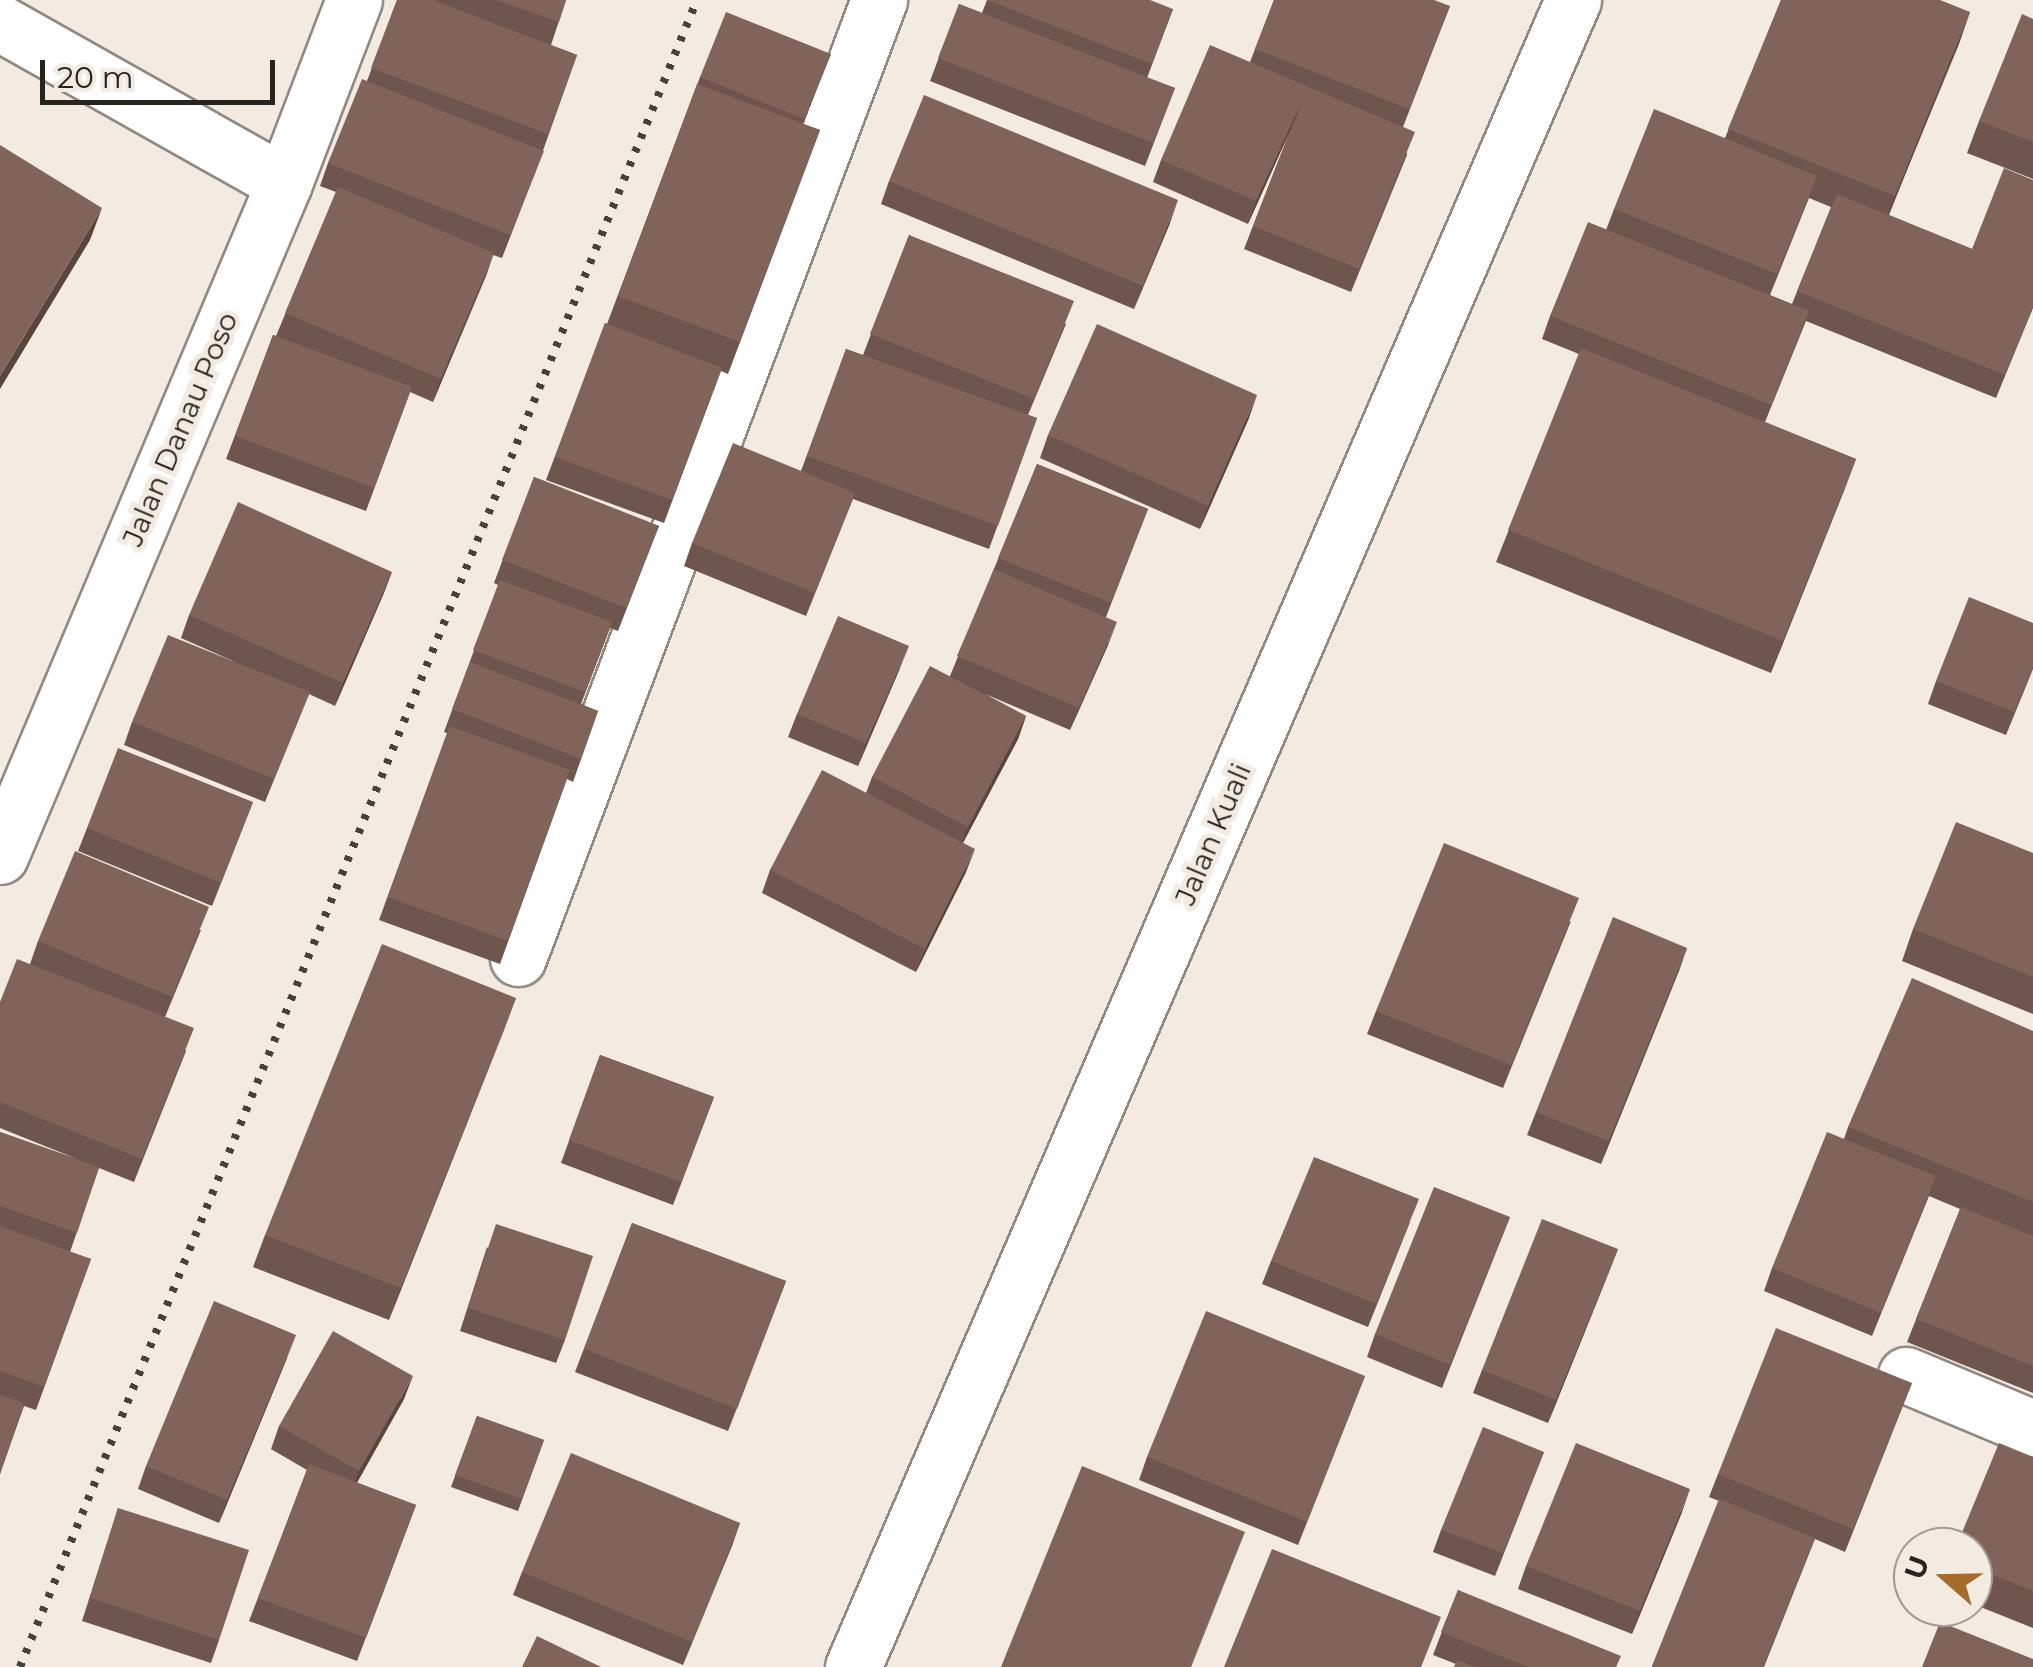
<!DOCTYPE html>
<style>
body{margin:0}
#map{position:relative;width:2033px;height:1667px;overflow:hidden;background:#f3eae1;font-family:Montserrat,sans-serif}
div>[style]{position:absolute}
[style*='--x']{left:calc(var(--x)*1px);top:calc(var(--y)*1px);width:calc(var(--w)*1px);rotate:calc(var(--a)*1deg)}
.roads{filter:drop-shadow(2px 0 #908881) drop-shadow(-2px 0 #908881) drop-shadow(0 2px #908881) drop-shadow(0 -2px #908881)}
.minor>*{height:55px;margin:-27.5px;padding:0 27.5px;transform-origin:27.5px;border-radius:27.5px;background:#fff}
.rail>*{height:8px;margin-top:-4px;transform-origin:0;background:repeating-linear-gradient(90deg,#45413c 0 5px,transparent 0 15px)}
.wall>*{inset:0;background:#6e554d}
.shaded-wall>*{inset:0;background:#5a453e}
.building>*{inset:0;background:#806359}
span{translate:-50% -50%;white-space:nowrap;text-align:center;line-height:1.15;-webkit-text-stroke:10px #f3eae1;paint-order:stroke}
.street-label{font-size:28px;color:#272420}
.north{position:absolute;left:1893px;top:1527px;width:100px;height:100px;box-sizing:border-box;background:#f3eae1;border:2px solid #a19b94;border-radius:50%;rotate:290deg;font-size:28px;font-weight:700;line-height:40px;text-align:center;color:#272420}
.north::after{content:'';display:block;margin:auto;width:35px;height:45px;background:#a46c28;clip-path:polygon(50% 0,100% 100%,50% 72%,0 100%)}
.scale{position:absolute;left:40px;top:60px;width:235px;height:45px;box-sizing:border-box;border:5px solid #272420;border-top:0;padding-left:12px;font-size:30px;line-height:35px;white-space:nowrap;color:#272420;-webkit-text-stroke:8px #f3eae1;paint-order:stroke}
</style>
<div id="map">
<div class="roads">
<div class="minor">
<div style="--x:0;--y:23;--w:326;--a:29.4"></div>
<div style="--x:0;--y:856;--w:730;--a:-67.12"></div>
<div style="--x:284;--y:183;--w:196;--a:-69.1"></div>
<div style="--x:518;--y:958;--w:1024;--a:-69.35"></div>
<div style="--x:1906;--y:1375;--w:138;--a:22.7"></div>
<div style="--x:853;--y:1667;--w:1816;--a:-66.64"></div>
</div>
</div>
<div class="rail">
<div style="--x:20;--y:1667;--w:1799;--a:-67.9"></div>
</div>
<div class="wall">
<div style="clip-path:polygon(397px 0,566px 0,551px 45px,577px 55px,535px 173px,502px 258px,493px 255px,433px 402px,410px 392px,366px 511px,226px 459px,273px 335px,276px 336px,336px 192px,320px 186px,328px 163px,367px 81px)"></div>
<div style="clip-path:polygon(987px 0,1173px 9px,1147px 78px,1175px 88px,1145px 166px,930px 81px,959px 4px,982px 13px)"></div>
<div style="clip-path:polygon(1274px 0,1450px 6px,1403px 127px,1407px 155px,1351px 292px,1244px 249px,1289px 133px,1248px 224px,1153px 182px,1161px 160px,1250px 62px)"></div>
<div style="clip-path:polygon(evenodd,1781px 0,1970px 12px,1889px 215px,1972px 249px,2033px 180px,2033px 308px,1996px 398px,1806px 321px,1765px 422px,1856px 459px,1771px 673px,1496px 562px,1579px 354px,1542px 339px,1550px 316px,1606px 230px,1614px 209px,1725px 138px,1781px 0,1809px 198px,1831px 207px,1792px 304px,1770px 295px,1809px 198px)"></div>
<div style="clip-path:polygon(2033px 19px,2033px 179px,1967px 153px,1979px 121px)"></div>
<div style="clip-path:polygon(831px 54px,803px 124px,820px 130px,728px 374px,721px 371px,664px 523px,546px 480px,605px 323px,607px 324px,700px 77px)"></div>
<div style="clip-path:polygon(889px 181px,1170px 223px,1134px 309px,881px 204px)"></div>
<div style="clip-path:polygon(909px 235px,1066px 324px,1028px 415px,1037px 418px,989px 549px,853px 499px,806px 616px,684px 566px,692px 543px,801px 471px,846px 349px,863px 355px)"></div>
<div style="clip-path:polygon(1249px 418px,1200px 529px,1040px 458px,1048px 435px)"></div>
<div style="clip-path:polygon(1037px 464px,1148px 509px,1106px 617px,1108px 645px,1070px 730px,985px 694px,1026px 716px,1018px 739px,963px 843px,966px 872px,916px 972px,762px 893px,770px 870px,866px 793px,872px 777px,950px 676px)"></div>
<div style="clip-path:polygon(534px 477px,659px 526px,618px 631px,610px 628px,581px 704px,598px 711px,573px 782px,567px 779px,500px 964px,379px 920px,447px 733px,444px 732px,498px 585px,494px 583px)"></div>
<div style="clip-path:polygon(392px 572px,383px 595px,335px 706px,309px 694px,265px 802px,124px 745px,132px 722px,233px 661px,181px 638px,189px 615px)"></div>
<div style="clip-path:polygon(2033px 623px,2033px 669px,2006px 735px,1928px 704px,1936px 681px)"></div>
<div style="clip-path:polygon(900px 668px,858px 766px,788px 737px,797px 714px)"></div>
<div style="clip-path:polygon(253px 802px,212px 906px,78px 851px,87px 828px)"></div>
<div style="clip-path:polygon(2033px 853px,2033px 1014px,1902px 961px,1913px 929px)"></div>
<div style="clip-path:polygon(1571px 921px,1503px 1088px,1367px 1034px,1376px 1011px)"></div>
<div style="clip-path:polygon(201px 930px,165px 1017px,186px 1051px,134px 1182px,99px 1168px,70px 1252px,91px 1259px,36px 1410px,24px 1406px,0 1474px,0 1132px,77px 1159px,0 1128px,0 1002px,30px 964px,38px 941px)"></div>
<div style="clip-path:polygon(1687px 948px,1601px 1164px,1527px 1135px,1536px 1112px)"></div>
<div style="clip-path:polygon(516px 998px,389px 1320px,253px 1267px,265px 1235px)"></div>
<div style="clip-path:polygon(2033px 1031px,2033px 1393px,1907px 1342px,1960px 1209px,1929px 1196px,1872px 1336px,1764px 1291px,1772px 1268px,1844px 1139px,1848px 1127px)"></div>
<div style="clip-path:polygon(600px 1055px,714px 1097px,673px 1205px,561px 1163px)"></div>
<div style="clip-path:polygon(1510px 1217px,1442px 1388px,1367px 1357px,1375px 1334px)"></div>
<div style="clip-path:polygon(1410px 1222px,1368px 1327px,1262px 1284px,1271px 1261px)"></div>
<div style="clip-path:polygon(632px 1223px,786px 1281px,728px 1431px,575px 1372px)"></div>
<div style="clip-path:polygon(487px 1247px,565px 1340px,556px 1363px,460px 1331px)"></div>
<div style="clip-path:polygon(1618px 1249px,1548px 1423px,1473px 1393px,1482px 1370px)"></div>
<div style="clip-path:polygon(287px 1358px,219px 1523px,138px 1489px,146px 1466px)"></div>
<div style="clip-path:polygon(1365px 1376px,1298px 1545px,1139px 1480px,1147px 1457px)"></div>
<div style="clip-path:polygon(1912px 1383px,1845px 1552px,1815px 1539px,1764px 1667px,1652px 1667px,1719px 1501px,1709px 1497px,1718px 1474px)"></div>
<div style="clip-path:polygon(404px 1399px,357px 1483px,416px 1505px,357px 1661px,249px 1621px,307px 1470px,271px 1449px,279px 1426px)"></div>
<div style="clip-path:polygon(477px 1416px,544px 1440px,518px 1511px,451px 1487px)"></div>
<div style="clip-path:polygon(1544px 1452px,1495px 1576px,1433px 1552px,1441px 1530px)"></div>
<div style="clip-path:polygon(2033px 1457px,2033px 1628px,1973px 1604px,1973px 1547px)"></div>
<div style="clip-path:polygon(118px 1508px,219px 1640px,211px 1663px,82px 1621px)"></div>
<div style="clip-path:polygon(1682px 1512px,1632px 1634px,1518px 1589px,1526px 1566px)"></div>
<div style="clip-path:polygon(740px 1523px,683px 1665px,513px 1595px,522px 1572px)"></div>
<div style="clip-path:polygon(1458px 1590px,1617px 1667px,1454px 1667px,1456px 1664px,1433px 1655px)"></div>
</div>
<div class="shaded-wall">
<div style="clip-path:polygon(1970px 12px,1959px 44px,1883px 228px,1895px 196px)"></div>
<div style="clip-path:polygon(1303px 99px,1294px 122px,1248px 224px,1256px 201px)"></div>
<div style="clip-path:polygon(1178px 200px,1170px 223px,1134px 309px,1143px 286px)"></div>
<div style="clip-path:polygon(102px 208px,90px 240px,0 389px,0 376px)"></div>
<div style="clip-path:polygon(494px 253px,486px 276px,433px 402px,441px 379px)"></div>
<div style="clip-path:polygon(1257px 395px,1249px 418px,1200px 529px,1208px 506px)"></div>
<div style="clip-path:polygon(1856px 459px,1844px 491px,1771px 673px,1783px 641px)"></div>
<div style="clip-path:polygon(392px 572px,383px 595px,335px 706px,343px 683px)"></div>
<div style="clip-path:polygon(1117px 622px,1108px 645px,1070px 730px,1079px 708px)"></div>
<div style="clip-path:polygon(909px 646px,900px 668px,858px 766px,866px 743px)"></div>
<div style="clip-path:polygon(1026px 716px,1018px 739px,959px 850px,968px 827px)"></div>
<div style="clip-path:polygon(975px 849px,966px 872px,916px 972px,925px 949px)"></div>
<div style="clip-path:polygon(1687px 948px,1679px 971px,1601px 1164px,1609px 1141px)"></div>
<div style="clip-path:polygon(516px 998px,504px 1030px,389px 1320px,401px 1288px)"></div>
<div style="clip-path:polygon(1618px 1249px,1609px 1272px,1548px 1423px,1556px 1400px)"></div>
<div style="clip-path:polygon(296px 1335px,287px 1358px,219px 1523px,227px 1500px)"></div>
<div style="clip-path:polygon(413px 1376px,404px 1399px,350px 1494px,359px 1471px)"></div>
<div style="clip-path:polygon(1690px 1489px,1682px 1512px,1632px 1634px,1640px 1611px)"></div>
<div style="clip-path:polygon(740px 1523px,732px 1546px,683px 1665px,692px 1642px)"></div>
<div style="clip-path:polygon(1245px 1532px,1191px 1667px,1190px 1667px)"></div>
</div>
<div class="building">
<div style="clip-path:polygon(397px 0,433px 0,577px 55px,548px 134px,371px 68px)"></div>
<div style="clip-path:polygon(496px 0,566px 0,559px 22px)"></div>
<div style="clip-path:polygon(987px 0,1150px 0,1173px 9px,1152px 64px)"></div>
<div style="clip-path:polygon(1274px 0,1434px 0,1450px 6px,1409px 109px,1255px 49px)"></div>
<div style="clip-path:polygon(1781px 0,1940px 0,1970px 12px,1895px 196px,1728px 129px)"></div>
<div style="clip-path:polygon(959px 4px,1175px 88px,1153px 143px,938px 58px)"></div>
<div style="clip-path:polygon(726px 12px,831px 54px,804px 119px,700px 77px)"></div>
<div style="clip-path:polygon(2022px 14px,2033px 19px,2033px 142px,1979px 121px)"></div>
<div style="clip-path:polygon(1210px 45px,1415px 132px,1359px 269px,1253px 226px,1303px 99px,1256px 201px,1161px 160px)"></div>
<div style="clip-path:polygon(362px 79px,544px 151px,510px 235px,328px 163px)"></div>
<div style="clip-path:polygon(697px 84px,820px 130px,740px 342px,618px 296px)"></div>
<div style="clip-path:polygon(924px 95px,1178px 200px,1143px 286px,889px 181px)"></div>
<div style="clip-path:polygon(1654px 109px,1817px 176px,1777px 274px,1614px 209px)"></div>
<div style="clip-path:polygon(0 145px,102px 208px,0 376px)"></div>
<div style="clip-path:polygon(2004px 168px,2033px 180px,2033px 306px,2005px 375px,1797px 291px,1837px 194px,1972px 249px)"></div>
<div style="clip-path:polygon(338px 187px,494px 253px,441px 379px,285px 313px)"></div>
<div style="clip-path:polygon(1588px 222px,1809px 311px,1771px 405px,1550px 316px)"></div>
<div style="clip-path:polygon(909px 235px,1074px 301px,1034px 399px,870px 334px)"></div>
<div style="clip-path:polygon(605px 323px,722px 368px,672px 500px,555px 457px)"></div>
<div style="clip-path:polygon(1097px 324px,1257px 395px,1208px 506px,1048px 435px)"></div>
<div style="clip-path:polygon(273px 335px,412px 387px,374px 488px,235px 436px)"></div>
<div style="clip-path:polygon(1581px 348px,1856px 459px,1783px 641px,1508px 530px)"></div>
<div style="clip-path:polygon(846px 349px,1037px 418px,998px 526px,807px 456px)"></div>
<div style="clip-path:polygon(733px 443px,855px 493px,815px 593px,692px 543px)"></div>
<div style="clip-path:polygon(1037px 464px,1148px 509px,1111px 603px,998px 558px)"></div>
<div style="clip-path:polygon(534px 477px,659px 526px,626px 608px,502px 560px)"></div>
<div style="clip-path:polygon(238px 502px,392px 572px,343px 683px,189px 615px)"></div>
<div style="clip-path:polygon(994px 569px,1117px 622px,1079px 708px,957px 656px)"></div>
<div style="clip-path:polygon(500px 580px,612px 622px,585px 692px,473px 650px)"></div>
<div style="clip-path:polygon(1969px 597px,2033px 623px,2033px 667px,2014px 712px,1936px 681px)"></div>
<div style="clip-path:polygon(838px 616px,909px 646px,866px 743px,797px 714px)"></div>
<div style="clip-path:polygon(168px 635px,310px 692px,274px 779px,132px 722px)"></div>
<div style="clip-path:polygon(470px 662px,598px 711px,581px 759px,452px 709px)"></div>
<div style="clip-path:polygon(930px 666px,1026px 716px,968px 827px,872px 777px)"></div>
<div style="clip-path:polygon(450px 726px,570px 770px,508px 941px,388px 897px)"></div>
<div style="clip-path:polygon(118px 748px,253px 802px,221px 883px,87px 828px)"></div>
<div style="clip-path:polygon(822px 770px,975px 849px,925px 949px,770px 870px)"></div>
<div style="clip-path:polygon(1956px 822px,2033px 853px,2033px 977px,1913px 929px)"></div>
<div style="clip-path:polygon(1444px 843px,1579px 898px,1511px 1065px,1376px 1011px)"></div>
<div style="clip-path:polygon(75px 851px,209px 907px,172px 997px,38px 941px)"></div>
<div style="clip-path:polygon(1613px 917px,1687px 948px,1609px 1141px,1536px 1112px)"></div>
<div style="clip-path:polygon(382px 944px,516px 998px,401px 1288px,265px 1235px)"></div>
<div style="clip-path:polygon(17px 959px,194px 1028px,142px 1159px,0 1102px,0 1002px)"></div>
<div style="clip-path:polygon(1912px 978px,2033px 1031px,2033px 1202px,1848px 1127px)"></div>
<div style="clip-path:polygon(600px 1055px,714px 1097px,681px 1182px,569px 1140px)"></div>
<div style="clip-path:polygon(0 1132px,99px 1167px,77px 1233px,0 1206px)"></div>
<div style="clip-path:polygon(1827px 1132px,1936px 1176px,1881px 1313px,1772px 1268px)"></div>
<div style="clip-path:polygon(1314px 1157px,1419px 1199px,1376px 1304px,1271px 1261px)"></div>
<div style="clip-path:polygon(1434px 1187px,1510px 1217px,1450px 1365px,1375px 1334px)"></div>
<div style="clip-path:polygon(1961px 1207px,2033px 1236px,2033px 1366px,1916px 1319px)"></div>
<div style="clip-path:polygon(1542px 1219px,1618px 1249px,1556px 1400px,1482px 1370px)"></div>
<div style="clip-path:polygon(632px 1223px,786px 1281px,737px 1409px,584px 1349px)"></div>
<div style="clip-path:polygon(496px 1224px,593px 1256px,565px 1340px,468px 1308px)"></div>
<div style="clip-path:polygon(0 1226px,91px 1259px,44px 1387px,0 1371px)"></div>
<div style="clip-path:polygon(214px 1301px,296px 1335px,227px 1500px,146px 1466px)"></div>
<div style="clip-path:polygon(1206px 1311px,1365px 1376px,1307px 1522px,1147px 1457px)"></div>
<div style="clip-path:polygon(1776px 1328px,1912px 1383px,1853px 1529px,1718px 1474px)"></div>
<div style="clip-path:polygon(333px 1331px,413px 1376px,359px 1471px,279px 1426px)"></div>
<div style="clip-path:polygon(0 1395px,24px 1403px,0 1474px)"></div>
<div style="clip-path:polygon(477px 1416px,544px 1440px,522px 1499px,455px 1475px)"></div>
<div style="clip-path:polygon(1483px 1427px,1544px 1452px,1503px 1553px,1441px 1530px)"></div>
<div style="clip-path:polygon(1576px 1443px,1690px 1489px,1640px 1611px,1526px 1566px)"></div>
<div style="clip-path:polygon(1999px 1443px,2033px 1457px,2033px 1591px,1973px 1567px,1973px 1547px,1956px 1547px)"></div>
<div style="clip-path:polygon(571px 1453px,740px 1523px,692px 1642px,522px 1572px)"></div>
<div style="clip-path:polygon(309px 1464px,416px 1505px,366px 1638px,258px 1598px)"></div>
<div style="clip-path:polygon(1082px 1466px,1245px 1532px,1190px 1667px,1001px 1667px)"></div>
<div style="clip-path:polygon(1719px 1499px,1815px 1538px,1763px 1667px,1655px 1667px,1652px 1666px)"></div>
<div style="clip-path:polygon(118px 1508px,249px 1550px,219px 1640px,90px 1598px)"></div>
<div style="clip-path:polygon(1272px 1549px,1441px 1617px,1421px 1667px,1224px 1667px)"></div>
<div style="clip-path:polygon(1458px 1590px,1621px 1656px,1616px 1667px,1528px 1667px,1441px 1632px)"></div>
<div style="clip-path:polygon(1940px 1622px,2033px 1659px,2033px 1667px,1922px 1667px)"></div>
<div style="clip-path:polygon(537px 1636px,601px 1667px,522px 1667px)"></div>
<div style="clip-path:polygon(1457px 1660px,1476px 1667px,1454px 1667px)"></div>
</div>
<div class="street-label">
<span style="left:180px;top:429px;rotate:-67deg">Jalan Danau Poso</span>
<span style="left:1213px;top:834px;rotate:-67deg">Jalan Kuali</span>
</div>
<div class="north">U</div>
<div class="scale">20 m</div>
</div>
